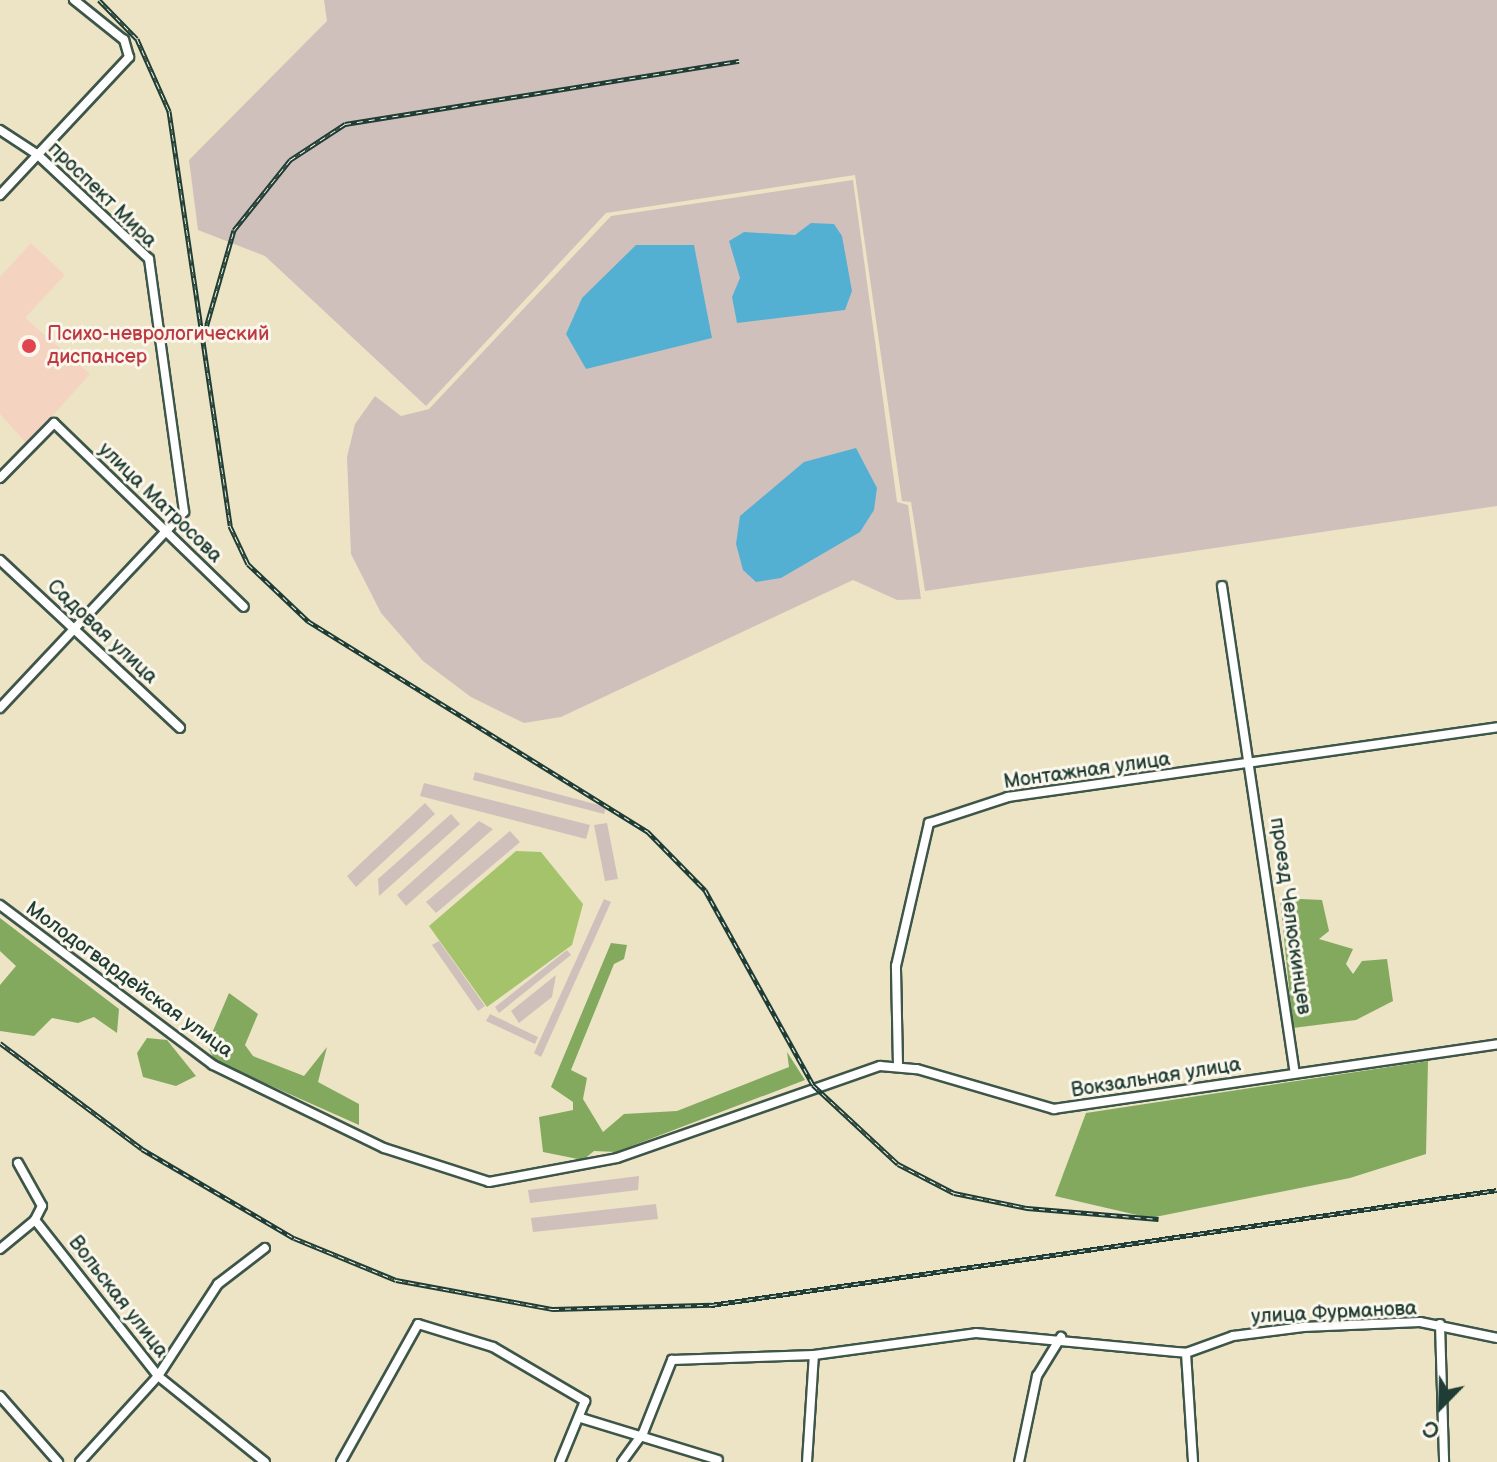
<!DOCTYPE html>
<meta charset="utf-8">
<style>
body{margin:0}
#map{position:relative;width:1497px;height:1462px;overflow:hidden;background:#ece4c5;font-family:"Balsamiq Sans",sans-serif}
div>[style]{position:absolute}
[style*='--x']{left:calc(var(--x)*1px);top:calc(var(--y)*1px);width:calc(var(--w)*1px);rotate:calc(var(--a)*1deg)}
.built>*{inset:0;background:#f4d3c0}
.industrial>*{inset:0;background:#d0c0bc}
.green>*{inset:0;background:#a4c36b}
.forest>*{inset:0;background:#83a95f}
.water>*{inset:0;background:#54b0d2}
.roads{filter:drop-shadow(2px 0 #3e564a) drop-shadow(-2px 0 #3e564a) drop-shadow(0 2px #3e564a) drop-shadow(0 -2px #3e564a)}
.minor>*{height:8px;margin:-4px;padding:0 4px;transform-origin:4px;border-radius:4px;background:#fff}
.rail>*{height:5px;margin-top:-2.5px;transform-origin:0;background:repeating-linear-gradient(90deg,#fbf7ec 0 6px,#1f3d34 0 12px);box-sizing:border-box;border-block:2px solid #1f3d34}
.dots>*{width:22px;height:22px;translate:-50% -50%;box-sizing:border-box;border:4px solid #fbf7ec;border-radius:50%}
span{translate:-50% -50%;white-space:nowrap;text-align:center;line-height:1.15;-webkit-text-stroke:6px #fbf7ec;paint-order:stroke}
.street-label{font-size:20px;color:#1f3d34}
.health-label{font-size:20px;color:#be3a42}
.left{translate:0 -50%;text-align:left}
.north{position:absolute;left:1401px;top:1366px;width:80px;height:80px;-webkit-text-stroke:6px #fbf7ec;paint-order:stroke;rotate:203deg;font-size:22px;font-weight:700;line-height:32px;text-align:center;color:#1f3d34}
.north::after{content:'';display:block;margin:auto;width:28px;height:36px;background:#1f3d34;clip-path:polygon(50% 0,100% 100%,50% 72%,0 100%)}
</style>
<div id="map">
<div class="built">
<div style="clip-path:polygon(31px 243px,65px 275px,25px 318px,90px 374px,27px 444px,0 414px,0 277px)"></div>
</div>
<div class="industrial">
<div style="clip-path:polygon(324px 0,1497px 0,1497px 506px,925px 591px,911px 502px,902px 501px,855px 175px,606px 213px,426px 406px,265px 256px,198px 230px,189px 160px,327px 21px)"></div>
<div style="clip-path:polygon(853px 180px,897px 502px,908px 505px,921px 599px,897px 600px,853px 580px,561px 717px,524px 723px,471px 697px,423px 661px,381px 613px,351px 554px,347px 457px,355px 424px,375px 396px,401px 416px,429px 409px,611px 216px)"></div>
<div style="clip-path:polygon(475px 772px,606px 807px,604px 814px,473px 780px)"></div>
<div style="clip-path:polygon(424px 783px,590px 825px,586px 839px,420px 796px)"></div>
<div style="clip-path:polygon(425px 803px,435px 814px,356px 887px,347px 876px)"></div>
<div style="clip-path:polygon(451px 814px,460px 824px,379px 896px,378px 879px)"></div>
<div style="clip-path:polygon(479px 821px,493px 829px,406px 906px,397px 895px)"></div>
<div style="clip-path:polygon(607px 823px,618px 879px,605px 881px,594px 825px)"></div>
<div style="clip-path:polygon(510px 831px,520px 842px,436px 913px,426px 902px)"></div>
<div style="clip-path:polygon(604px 899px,611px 902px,541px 1057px,534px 1053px)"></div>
<div style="clip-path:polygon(439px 941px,485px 1006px,478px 1011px,432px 945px)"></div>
<div style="clip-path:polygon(567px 950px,571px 955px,499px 1013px,495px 1007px)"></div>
<div style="clip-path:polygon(556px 975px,552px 997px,519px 1023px,511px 1011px)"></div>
<div style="clip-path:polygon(490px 1014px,538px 1037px,535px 1044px,486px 1021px)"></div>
<div style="clip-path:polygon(639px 1176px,638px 1190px,530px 1203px,528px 1190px)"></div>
<div style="clip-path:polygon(656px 1204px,658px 1219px,533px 1232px,531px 1218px)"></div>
</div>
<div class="green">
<div style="clip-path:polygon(516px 851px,541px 852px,583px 904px,572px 945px,487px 1007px,429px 926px)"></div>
</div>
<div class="forest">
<div style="clip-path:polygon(1280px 898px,1322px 900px,1329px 931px,1319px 939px,1353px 949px,1346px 964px,1353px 974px,1362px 961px,1387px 959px,1393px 1001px,1356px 1020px,1293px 1028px)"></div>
<div style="clip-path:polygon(0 918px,119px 1009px,117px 1033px,94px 1017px,78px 1023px,52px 1018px,34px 1036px,0 1031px,0 985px,16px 966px,0 951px)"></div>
<div style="clip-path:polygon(611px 943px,627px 945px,624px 959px,614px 964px,571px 1070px,587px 1078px,583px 1099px,603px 1132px,624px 1114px,677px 1111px,789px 1067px,787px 1052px,805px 1080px,616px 1152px,594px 1151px,583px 1160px,543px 1152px,539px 1117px,573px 1110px,573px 1102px,551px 1087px)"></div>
<div style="clip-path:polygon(229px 993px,258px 1014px,245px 1045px,253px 1056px,304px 1076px,327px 1047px,318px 1082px,359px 1104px,359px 1125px,215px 1061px,207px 1045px)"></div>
<div style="clip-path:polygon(147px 1038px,167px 1040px,196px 1076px,176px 1086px,143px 1077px,137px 1053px)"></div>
<div style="clip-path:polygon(1428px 1061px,1426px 1154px,1350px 1178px,1150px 1218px,1055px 1196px,1086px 1113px)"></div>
</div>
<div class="water">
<div style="clip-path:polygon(811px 223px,834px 224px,842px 236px,852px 291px,845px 310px,737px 323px,732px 297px,740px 278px,729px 241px,744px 232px,795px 235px)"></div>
<div style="clip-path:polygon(636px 245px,694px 245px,712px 338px,586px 369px,566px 334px,582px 298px)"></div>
<div style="clip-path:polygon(856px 448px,877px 488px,874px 510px,860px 532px,781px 578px,756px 582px,743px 570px,736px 544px,740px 516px,804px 462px)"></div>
</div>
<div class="roads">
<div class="minor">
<div style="--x:0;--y:130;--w:45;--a:33.3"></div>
<div style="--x:38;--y:155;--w:152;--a:43.1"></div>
<div style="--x:149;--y:259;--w:255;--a:82.1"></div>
<div style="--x:184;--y:512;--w:269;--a:133.2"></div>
<div style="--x:0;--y:195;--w:189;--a:-46.9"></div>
<div style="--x:129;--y:57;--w:18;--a:-106"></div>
<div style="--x:124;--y:40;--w:64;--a:-141.3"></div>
<div style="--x:0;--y:478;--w:77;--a:-45.5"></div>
<div style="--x:54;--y:423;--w:264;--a:44.1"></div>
<div style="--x:0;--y:560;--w:246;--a:43"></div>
<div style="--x:1222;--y:586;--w:492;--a:81.5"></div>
<div style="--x:0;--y:905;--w:266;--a:36.9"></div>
<div style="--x:213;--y:1065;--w:190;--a:25.9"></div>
<div style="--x:384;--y:1148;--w:110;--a:17.9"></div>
<div style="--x:489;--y:1182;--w:130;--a:-10.6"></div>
<div style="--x:617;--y:1158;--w:279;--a:-19.3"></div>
<div style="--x:880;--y:1066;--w:37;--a:5"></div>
<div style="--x:917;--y:1069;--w:143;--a:16.3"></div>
<div style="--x:1054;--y:1109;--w:448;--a:-8.3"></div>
<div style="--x:898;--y:1065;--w:99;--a:-91.2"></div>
<div style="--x:896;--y:966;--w:147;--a:-77"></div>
<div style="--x:929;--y:823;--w:83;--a:-18.2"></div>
<div style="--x:1008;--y:797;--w:494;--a:-8.1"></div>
<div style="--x:18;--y:1163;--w:49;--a:60.8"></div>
<div style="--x:42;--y:1206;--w:16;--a:117"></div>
<div style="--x:35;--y:1220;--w:199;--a:51.7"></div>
<div style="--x:158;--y:1376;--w:137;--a:38.8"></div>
<div style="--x:0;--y:1249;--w:45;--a:-39.6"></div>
<div style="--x:1440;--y:1324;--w:138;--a:88.3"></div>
<div style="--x:1186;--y:1353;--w:109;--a:86.3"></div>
<div style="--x:0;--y:1396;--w:88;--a:48.7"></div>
<div style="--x:581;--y:1418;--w:143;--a:17"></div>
<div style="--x:80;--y:1462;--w:116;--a:-47.8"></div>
<div style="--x:158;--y:1376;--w:110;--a:-56.9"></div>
<div style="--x:218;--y:1284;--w:59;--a:-37.5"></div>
<div style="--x:341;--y:1462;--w:158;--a:-60.8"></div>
<div style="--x:418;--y:1324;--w:78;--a:17"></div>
<div style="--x:493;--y:1347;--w:107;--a:30.4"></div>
<div style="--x:585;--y:1401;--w:66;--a:112.3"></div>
<div style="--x:622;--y:1462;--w:36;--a:-54"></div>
<div style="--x:643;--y:1433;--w:79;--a:-68.3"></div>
<div style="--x:672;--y:1360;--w:142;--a:-2"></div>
<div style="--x:814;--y:1355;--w:163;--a:-7.7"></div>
<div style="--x:976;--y:1333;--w:211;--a:5.4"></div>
<div style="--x:1186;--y:1353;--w:50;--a:-19.9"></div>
<div style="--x:1233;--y:1336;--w:71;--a:-7.3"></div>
<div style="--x:1303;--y:1327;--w:117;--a:-2.4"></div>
<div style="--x:1420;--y:1322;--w:79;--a:11.7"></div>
<div style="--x:807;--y:1462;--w:107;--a:-86.3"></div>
<div style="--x:1019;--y:1462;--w:88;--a:-78.2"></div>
<div style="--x:1037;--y:1376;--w:46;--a:-58.4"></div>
</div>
</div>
<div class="rail">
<div style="--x:99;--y:0;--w:54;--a:45.7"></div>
<div style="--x:137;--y:39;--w:79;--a:66"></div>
<div style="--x:169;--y:111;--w:419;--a:81.6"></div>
<div style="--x:230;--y:526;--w:42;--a:64.7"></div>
<div style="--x:248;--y:564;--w:83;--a:43.5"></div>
<div style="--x:308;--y:621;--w:399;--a:31.8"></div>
<div style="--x:647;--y:831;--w:83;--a:45.5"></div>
<div style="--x:705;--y:890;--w:223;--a:61"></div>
<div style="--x:813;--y:1085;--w:116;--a:42.9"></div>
<div style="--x:898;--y:1164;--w:63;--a:27.4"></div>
<div style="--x:954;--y:1193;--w:75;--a:11.6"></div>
<div style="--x:1027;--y:1208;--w:132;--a:4.8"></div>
<div style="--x:205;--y:331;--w:105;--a:-74"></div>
<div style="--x:234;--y:230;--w:90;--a:-51.3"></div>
<div style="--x:290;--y:160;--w:66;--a:-33.2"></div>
<div style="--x:345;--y:124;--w:399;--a:-9.1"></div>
<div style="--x:0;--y:1043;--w:177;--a:36.7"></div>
<div style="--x:142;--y:1149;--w:176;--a:30.4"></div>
<div style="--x:294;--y:1238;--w:110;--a:22.4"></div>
<div style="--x:396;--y:1280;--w:160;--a:10.5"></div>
<div style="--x:553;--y:1309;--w:158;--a:-1.5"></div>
<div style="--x:711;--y:1305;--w:794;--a:-8.32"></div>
</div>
<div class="dots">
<div style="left:29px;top:346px;background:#e0444e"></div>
</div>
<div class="street-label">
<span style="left:102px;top:195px;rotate:44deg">проспект Мира</span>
<span style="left:160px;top:503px;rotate:44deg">улица Матросова</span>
<span style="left:102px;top:632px;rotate:43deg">Садовая улица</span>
<span style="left:1087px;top:771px;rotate:-8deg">Монтажная улица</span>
<span style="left:1290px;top:916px;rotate:82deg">проезд Челюскинцев</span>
<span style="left:129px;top:980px;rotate:36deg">Молодогвардейская улица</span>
<span style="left:1156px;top:1078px;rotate:-9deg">Вокзальная улица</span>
<span style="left:118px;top:1297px;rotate:52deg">Вольская улица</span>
<span style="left:1334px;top:1313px;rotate:-3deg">улица Фурманова</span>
</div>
<div class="health-label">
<span class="left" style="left:47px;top:346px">Психо-неврологический<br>диспансер</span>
</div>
<div class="north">С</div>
</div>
